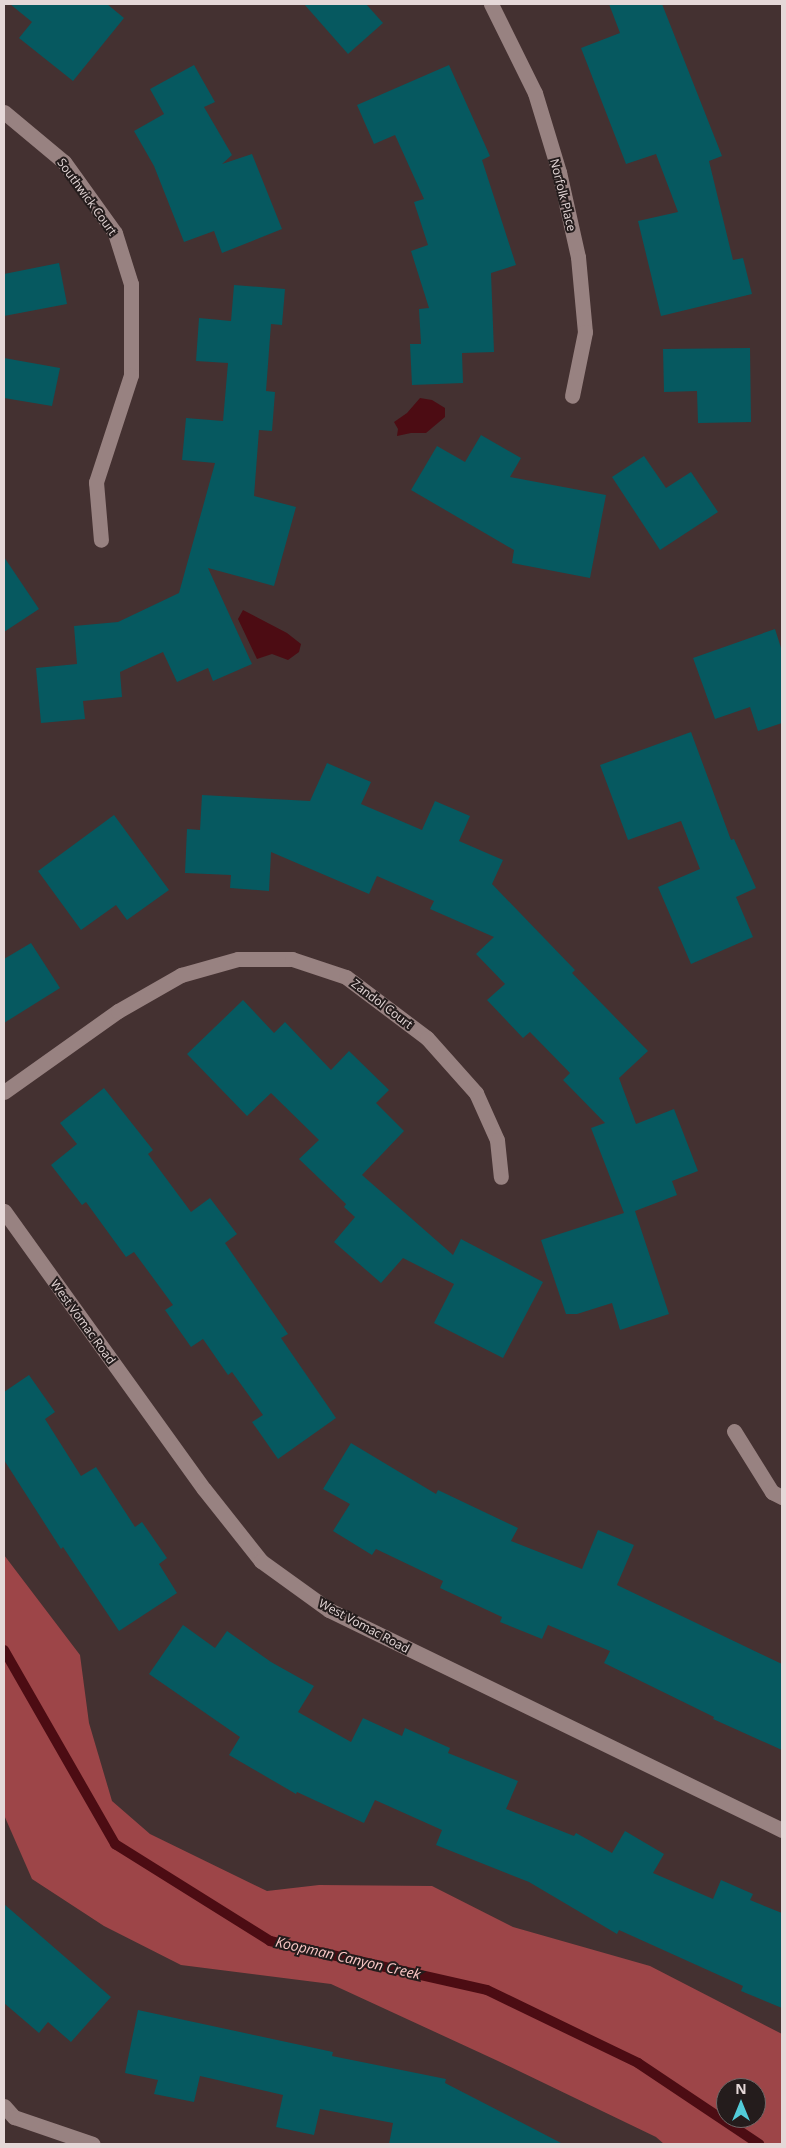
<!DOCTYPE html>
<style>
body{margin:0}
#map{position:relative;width:786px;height:2148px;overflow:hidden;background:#443131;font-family:"Open Sans",sans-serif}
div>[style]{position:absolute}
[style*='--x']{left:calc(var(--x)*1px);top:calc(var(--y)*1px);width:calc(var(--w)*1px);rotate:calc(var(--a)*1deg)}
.forest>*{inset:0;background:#9d4548}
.water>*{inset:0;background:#4c0c13}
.stream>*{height:10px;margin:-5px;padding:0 5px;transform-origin:5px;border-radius:5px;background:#4c0c13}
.building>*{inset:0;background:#065960}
.lane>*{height:15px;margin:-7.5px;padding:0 7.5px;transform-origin:7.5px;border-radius:7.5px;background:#988281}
.street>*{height:15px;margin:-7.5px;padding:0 7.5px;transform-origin:7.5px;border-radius:7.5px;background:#988281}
span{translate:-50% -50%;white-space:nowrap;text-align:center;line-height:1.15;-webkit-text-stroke:4px #241c1c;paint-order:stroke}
.street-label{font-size:12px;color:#e5d8d8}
.water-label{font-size:14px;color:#fcc9c7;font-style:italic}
.frame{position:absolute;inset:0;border:5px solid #e5d8d8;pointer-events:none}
.north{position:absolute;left:716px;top:2078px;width:50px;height:50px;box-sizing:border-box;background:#241c1c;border:1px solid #716767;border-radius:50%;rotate:0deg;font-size:14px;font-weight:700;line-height:20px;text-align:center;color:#e5d8d8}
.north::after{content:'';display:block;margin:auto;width:18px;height:22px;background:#52cbd8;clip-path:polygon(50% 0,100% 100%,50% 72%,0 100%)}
</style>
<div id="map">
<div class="forest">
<div style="clip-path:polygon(evenodd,4px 1555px,80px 1655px,89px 1723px,112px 1801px,150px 1834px,267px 1891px,319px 1885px,432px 1886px,513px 1927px,650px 1966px,782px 2034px,782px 2144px,664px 2144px,656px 2137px,498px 2061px,331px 1984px,181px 1965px,104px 1926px,32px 1879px,4px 1815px,4px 1555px,726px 2088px,756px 2088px,756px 2118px,726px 2118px,726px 2088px)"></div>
</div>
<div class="water">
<div style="clip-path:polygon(420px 398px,432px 400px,445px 408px,445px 417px,426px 433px,411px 433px,397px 436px,398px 429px,394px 422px,407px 413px)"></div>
<div style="clip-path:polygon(243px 610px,287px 633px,301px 644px,299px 652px,288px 660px,272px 654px,257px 659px,238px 619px)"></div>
</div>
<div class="stream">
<div style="--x:4;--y:1650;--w:224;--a:60.2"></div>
<div style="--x:115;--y:1844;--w:183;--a:32"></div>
<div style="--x:270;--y:1941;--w:222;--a:12.7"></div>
<div style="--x:487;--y:1990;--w:168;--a:25.8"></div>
<div style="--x:638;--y:2063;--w:146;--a:33.8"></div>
</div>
<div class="building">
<div style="clip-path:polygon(10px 4px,107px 4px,124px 18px,73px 81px,19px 38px,32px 22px)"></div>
<div style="clip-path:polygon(304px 4px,366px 4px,383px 23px,348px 54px)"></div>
<div style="clip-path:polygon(609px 4px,662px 4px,722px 156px,709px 161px,733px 260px,743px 258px,752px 294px,661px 316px,638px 221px,678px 212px,656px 154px,626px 164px,581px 48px,620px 33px)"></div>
<div style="clip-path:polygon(194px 65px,215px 102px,204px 107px,232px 155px,222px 164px,252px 154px,282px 229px,222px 253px,214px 231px,184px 242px,154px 166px,134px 131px,164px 114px,150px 89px)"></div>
<div style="clip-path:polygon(449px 65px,490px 156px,482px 160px,516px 265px,491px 273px,494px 352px,462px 353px,463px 383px,412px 385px,410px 344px,421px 344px,419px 309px,429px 308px,411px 251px,428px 245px,414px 202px,424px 199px,395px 135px,374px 144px,357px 105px)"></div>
<div style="clip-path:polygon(59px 263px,67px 304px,4px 316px,4px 274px)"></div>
<div style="clip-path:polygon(234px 285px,285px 289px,282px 325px,271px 324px,266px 391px,275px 392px,272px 431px,259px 430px,254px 496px,296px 507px,274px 586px,208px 568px,252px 664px,213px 681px,208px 668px,177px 682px,163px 652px,120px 672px,122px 697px,83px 701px,85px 719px,41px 723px,36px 668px,77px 664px,74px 626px,118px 622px,179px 593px,215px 463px,182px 460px,186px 418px,223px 421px,228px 363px,196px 361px,199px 318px,231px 321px)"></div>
<div style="clip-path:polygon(750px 348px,751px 422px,698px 423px,697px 391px,664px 392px,663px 349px)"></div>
<div style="clip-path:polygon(4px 358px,60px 368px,52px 406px,4px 398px)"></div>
<div style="clip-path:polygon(481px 435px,521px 458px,510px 477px,606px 495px,590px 578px,512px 563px,514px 550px,411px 490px,437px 446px,465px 462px)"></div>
<div style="clip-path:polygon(644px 456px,666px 488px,691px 472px,718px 512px,660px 550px,612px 477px)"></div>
<div style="clip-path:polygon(4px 557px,39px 609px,4px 632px)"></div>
<div style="clip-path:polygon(775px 629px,782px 651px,782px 723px,758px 731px,750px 707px,715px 719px,693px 658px)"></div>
<div style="clip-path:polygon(691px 732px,731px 840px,734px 839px,756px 888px,736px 897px,753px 937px,691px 964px,658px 887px,700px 869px,681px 821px,628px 840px,600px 765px)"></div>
<div style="clip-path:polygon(327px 763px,371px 782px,361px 804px,422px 830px,435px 801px,470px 816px,459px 841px,503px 860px,492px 884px,575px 970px,572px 973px,648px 1051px,619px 1078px,636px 1124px,674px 1109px,698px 1171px,672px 1181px,677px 1195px,635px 1211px,669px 1314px,620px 1330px,612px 1303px,577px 1314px,566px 1314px,541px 1240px,624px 1213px,591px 1128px,605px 1123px,563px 1080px,570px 1073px,530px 1032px,523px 1038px,487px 1000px,505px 984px,476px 954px,494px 937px,430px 909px,434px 901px,377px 876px,369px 894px,271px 852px,269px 891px,230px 888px,231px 875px,185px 873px,187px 829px,200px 830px,202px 795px,310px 801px)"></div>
<div style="clip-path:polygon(114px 815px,169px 890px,127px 920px,116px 905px,81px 930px,38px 871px)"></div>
<div style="clip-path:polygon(31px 943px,60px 988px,4px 1023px,4px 959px)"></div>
<div style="clip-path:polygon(243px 1000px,274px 1033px,285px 1022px,331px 1070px,349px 1051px,389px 1090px,376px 1103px,404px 1131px,362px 1175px,453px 1255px,461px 1239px,543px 1282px,503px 1358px,434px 1323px,454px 1284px,403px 1258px,381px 1283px,334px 1242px,355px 1217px,344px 1207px,346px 1204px,299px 1159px,319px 1140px,271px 1093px,247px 1116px,187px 1054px)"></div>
<div style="clip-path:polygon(104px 1088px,153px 1150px,148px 1154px,191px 1212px,210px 1198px,237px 1234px,225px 1243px,288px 1334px,281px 1338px,336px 1418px,278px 1459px,252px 1422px,263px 1415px,232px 1372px,228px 1375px,203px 1339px,191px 1347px,165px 1310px,173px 1305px,134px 1252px,126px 1257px,86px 1202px,82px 1205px,51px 1165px,77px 1144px,60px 1123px)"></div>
<div style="clip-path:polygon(29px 1375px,55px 1412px,45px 1419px,81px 1476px,96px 1467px,135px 1527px,142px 1522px,167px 1558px,159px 1564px,177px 1593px,119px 1631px,63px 1547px,61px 1549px,4px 1460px,4px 1392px)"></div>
<div style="clip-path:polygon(351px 1443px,436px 1494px,438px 1490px,518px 1528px,511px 1541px,582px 1569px,598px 1530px,634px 1545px,617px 1585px,782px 1664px,782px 1750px,713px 1719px,714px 1717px,604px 1663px,610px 1651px,548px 1625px,542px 1639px,500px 1622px,502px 1617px,440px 1588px,443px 1581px,376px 1549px,372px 1555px,333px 1531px,350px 1504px,323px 1489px)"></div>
<div style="clip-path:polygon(183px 1625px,215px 1648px,227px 1631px,271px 1662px,314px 1686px,298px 1712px,351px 1742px,363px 1718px,402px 1736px,405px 1728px,450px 1748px,448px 1753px,518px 1781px,506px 1809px,574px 1836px,576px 1833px,612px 1853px,625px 1831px,664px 1854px,653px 1873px,713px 1899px,721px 1880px,753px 1894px,750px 1900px,782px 1913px,782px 2008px,741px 1991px,743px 1986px,619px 1930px,617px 1934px,529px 1882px,436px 1845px,442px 1830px,375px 1800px,364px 1823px,297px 1792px,296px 1794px,229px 1755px,240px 1737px,149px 1674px)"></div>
<div style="clip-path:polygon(4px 1904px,111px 1997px,71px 2042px,48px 2022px,39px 2033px,4px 2003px)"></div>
<div style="clip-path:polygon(138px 2010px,333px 2052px,332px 2056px,446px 2079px,445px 2083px,563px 2144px,389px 2144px,393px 2123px,320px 2109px,314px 2135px,276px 2127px,283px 2095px,200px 2076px,194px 2102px,154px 2094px,158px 2080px,125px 2073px)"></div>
</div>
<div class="lane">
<div style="--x:734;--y:1431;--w:72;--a:58.1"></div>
<div style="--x:772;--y:1492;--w:11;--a:27"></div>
</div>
<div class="street">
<div style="--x:491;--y:4;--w:99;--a:63.7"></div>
<div style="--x:535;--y:93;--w:83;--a:73.1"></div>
<div style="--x:559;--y:172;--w:87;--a:77.4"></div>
<div style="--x:578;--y:257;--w:75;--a:84.7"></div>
<div style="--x:585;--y:332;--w:65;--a:101.5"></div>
<div style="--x:4;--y:112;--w:78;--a:39.8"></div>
<div style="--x:64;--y:162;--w:87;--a:54.3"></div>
<div style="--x:115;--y:233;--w:53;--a:72.6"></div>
<div style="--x:131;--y:284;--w:91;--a:90"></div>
<div style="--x:131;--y:375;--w:113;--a:108.1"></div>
<div style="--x:96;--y:482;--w:58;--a:85.1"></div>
<div style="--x:4;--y:1092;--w:140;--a:-35.4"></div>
<div style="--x:118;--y:1011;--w:73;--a:-29.7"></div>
<div style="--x:181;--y:975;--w:59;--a:-15.7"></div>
<div style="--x:238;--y:959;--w:54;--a:0"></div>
<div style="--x:292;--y:959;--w:57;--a:18.4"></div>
<div style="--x:346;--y:977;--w:101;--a:37"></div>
<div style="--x:427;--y:1038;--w:74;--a:48.3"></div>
<div style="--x:476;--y:1093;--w:51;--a:65.9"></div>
<div style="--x:497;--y:1140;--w:37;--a:84"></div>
<div style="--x:4;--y:1211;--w:342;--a:54.3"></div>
<div style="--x:204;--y:1489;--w:92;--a:51.6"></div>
<div style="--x:261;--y:1561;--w:84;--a:35.8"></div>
<div style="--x:329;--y:1610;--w:504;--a:25.9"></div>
<div style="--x:4;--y:2106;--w:15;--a:48"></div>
<div style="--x:14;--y:2117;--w:83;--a:18.9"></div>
</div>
<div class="street-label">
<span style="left:563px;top:195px;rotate:76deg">Norfolk Place</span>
<span style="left:87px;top:197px;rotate:54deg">Southwick Court</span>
<span style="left:382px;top:1004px;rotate:37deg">Zandol Court</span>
<span style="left:83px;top:1322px;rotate:54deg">West Vomac Road</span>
<span style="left:364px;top:1626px;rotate:28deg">West Vomac Road</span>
</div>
<div class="water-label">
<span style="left:348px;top:1958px;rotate:13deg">Koopman Canyon Creek</span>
</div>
<div class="frame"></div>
<div class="north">N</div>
</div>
